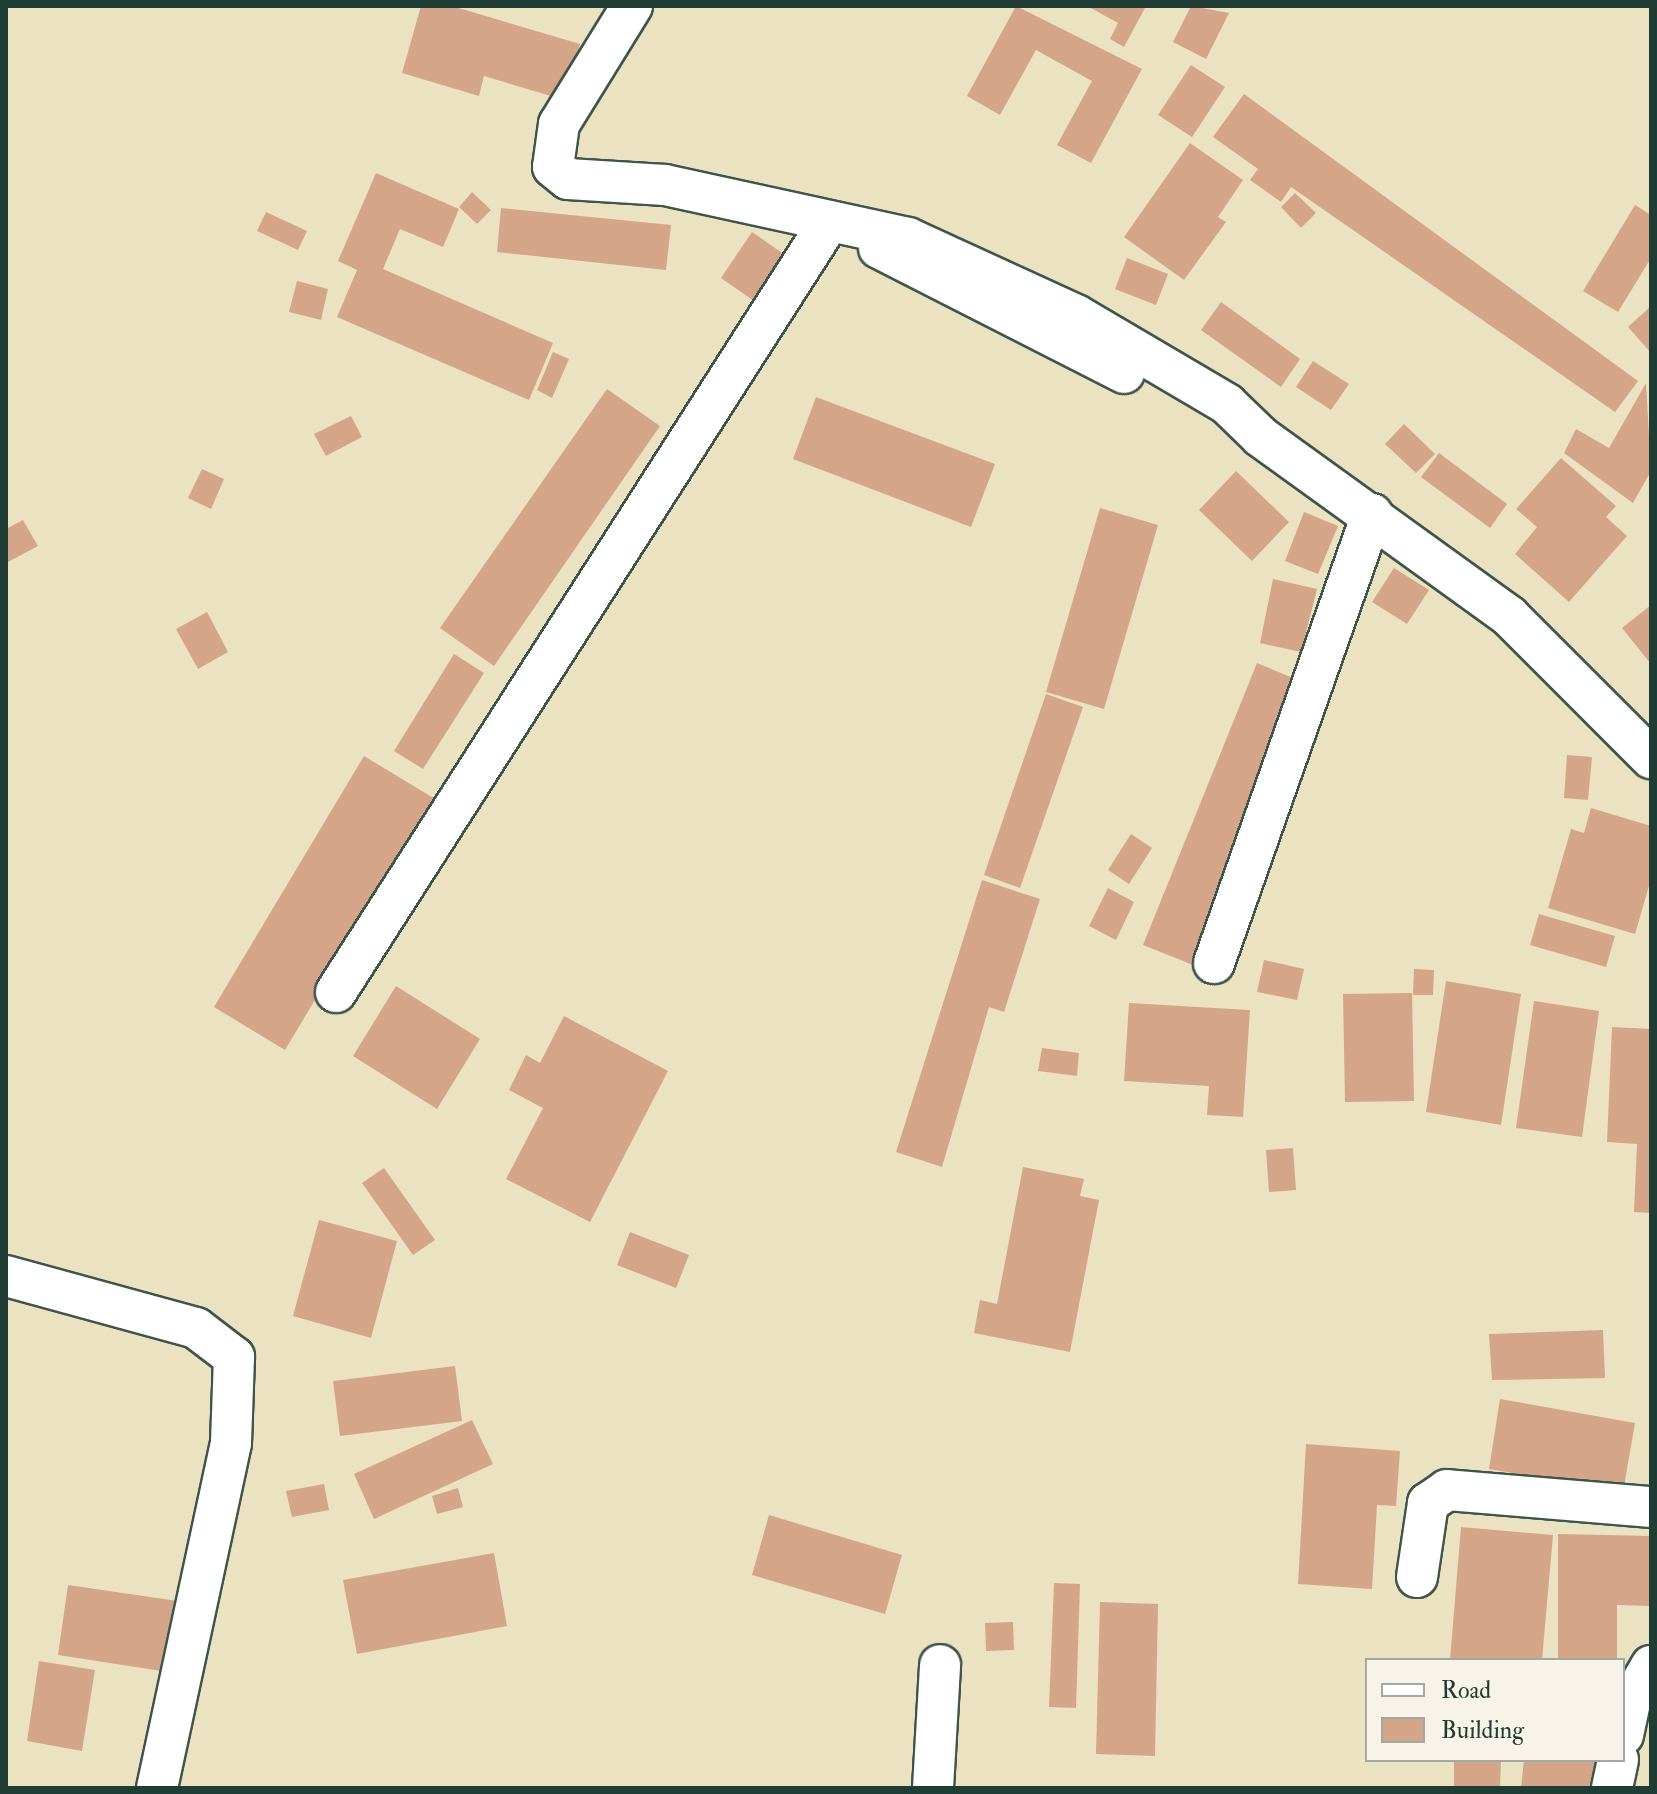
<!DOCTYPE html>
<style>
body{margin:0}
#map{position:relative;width:1657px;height:1794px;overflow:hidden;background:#ebe2c1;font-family:"IM FELL Double Pica",serif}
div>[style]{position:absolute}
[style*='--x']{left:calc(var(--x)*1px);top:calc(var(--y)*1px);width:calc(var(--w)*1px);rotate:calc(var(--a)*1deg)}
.building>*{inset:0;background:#d5a589}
.roads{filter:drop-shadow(2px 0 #3e5649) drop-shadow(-2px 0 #3e5649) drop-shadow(0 2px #3e5649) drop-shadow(0 -2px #3e5649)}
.street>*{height:40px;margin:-20px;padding:0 20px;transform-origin:20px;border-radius:20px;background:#fff}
span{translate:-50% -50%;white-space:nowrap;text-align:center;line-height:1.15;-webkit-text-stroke:7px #f7f3e8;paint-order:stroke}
.frame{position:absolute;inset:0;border:8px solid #1f3d34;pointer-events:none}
.legend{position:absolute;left:1365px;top:1658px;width:260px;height:104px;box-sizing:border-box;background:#f7f3e8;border:2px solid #a1aaa0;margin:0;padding:10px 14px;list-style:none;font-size:24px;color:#1f3d34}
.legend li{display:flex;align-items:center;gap:16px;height:40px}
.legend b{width:40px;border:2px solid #a1aaa0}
</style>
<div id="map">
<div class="building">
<div style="clip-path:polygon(421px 6px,452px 6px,580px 44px,564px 100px,484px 76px,479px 96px,402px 73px)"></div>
<div style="clip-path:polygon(1016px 6px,1142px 69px,1091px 163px,1057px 145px,1092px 81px,1036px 50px,1000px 115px,967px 96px)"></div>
<div style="clip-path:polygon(1087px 6px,1146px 6px,1124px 47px,1110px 39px,1118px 23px)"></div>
<div style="clip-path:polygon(1191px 6px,1229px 13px,1206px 59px,1173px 42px)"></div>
<div style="clip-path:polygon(1191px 65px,1225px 87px,1192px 137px,1158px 115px)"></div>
<div style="clip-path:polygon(1244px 94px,1638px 381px,1615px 412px,1291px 187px,1281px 202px,1250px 180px,1258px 169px,1213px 137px)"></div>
<div style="clip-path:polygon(1190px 143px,1243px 180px,1218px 217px,1226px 222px,1184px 280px,1124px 237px)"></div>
<div style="clip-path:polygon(376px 173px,459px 209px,443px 247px,400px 229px,383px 269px,553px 343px,529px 400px,337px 317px,357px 270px,338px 261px)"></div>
<div style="clip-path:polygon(472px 192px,491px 210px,477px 224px,459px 207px)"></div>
<div style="clip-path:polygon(1295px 193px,1316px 213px,1301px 228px,1281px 207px)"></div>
<div style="clip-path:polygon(1635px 205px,1651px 215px,1651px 258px,1618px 312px,1583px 291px)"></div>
<div style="clip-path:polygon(501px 208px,671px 225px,666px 270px,497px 252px)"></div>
<div style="clip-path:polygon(266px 212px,307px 231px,298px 250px,257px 231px)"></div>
<div style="clip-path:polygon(752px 232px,798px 264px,767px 310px,721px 278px)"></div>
<div style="clip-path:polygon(1127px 258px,1168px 274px,1156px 305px,1115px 289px)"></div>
<div style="clip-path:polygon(297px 281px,328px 289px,321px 320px,289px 312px)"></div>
<div style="clip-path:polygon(1221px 302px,1300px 359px,1281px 387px,1201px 330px)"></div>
<div style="clip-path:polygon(1651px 306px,1651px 353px,1628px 327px)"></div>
<div style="clip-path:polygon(553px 352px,569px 359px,552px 398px,537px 390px)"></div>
<div style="clip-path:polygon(1313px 361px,1349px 384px,1331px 410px,1296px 387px)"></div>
<div style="clip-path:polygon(1646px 383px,1651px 471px,1633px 503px,1564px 453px,1576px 429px,1609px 448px)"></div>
<div style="clip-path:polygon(607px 389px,660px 426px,494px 666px,440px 628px)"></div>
<div style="clip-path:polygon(816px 397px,995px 464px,971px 527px,793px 459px)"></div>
<div style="clip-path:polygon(351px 416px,362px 437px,326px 456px,314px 434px)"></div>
<div style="clip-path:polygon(1404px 424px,1435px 454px,1416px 473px,1385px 444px)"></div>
<div style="clip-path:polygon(1439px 453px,1507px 504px,1490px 528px,1421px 477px)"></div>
<div style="clip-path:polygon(1561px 458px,1616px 506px,1606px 517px,1627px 536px,1569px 602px,1515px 554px,1537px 527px,1516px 509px)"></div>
<div style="clip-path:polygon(202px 469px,224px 479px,211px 509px,188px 498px)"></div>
<div style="clip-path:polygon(1236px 471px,1289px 522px,1252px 561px,1199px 510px)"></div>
<div style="clip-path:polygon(1100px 508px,1158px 525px,1104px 709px,1046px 692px)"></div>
<div style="clip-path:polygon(1304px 512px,1338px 526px,1318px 574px,1285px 561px)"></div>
<div style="clip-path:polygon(23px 520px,38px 546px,6px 563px,6px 529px)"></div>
<div style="clip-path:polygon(1394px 568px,1429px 590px,1407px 624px,1372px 602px)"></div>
<div style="clip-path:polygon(1273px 579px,1317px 589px,1301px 652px,1260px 643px)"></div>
<div style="clip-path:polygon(1651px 605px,1651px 664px,1622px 628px)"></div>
<div style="clip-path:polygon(207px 612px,228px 652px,198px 669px,176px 629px)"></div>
<div style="clip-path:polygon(454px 654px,484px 673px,423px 769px,394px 751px)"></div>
<div style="clip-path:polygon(1257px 663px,1305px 683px,1193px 965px,1143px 945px)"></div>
<div style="clip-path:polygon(1046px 694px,1083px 707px,1020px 888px,984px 875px)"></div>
<div style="clip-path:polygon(1567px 755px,1592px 757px,1588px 800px,1564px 798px)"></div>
<div style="clip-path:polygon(364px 756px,435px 799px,285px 1050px,214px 1007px)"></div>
<div style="clip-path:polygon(1591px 808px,1651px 826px,1651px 879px,1635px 934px,1548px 908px,1571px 829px,1584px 833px)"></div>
<div style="clip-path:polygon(1131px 834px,1152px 848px,1129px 884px,1108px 870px)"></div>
<div style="clip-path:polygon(982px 880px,1040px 899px,1004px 1012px,989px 1007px,942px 1167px,896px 1152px)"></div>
<div style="clip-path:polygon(1108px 888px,1134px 902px,1116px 940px,1089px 926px)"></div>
<div style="clip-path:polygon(1539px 914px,1615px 936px,1606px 967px,1530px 945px)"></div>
<div style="clip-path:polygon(1264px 960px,1304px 969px,1297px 1000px,1257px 992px)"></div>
<div style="clip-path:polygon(1414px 969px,1434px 970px,1433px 995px,1413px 995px)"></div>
<div style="clip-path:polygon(1446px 981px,1521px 994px,1501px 1125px,1426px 1112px)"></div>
<div style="clip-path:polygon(396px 986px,480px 1039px,437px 1109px,353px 1056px)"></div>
<div style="clip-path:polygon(1412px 993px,1414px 1101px,1345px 1102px,1343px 994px)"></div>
<div style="clip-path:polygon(1534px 1001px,1599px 1011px,1582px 1137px,1516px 1128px)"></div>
<div style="clip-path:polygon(1129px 1003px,1250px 1010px,1243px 1117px,1207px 1115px,1209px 1086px,1124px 1081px)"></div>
<div style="clip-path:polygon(564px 1016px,668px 1071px,590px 1222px,506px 1179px,543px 1108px,509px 1090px,526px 1055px,540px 1063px)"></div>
<div style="clip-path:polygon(1612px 1027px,1651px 1029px,1651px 1213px,1634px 1212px,1637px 1144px,1607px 1142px)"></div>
<div style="clip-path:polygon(1042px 1048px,1079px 1053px,1077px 1076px,1038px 1071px)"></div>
<div style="clip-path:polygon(1293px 1148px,1296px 1190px,1269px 1192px,1266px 1150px)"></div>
<div style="clip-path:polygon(1023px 1167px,1084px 1179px,1080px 1196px,1099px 1200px,1070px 1352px,974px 1333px,980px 1300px,997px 1304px)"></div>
<div style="clip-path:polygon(384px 1168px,435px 1240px,413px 1255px,362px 1183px)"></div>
<div style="clip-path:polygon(319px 1220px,397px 1241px,371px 1338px,293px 1316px)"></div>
<div style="clip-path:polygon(630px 1232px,689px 1255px,676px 1288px,617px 1265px)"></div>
<div style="clip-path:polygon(1603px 1330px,1605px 1378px,1492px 1380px,1489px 1334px)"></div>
<div style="clip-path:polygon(455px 1366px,462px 1421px,340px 1436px,333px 1381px)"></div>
<div style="clip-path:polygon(1500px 1399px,1635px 1423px,1623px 1492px,1489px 1469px)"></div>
<div style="clip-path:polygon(472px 1420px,493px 1464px,374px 1519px,354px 1474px)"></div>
<div style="clip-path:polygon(1306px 1444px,1400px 1451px,1396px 1506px,1377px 1505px,1372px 1589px,1298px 1584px)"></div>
<div style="clip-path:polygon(324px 1484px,329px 1510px,292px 1517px,286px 1491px)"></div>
<div style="clip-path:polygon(458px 1488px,463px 1507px,437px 1514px,432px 1496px)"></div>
<div style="clip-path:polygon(769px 1515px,902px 1555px,885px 1614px,752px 1575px)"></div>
<div style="clip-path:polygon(1461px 1527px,1553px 1535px,1542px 1660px,1450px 1660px)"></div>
<div style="clip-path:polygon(1558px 1534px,1651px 1536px,1651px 1606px,1617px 1605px,1617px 1660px,1558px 1660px)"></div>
<div style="clip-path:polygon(494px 1553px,507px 1626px,357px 1654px,343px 1580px)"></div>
<div style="clip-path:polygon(1054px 1583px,1080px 1584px,1076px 1708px,1049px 1707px)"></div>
<div style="clip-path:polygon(68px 1585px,191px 1603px,181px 1674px,58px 1655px)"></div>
<div style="clip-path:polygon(1100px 1602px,1158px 1604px,1155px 1756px,1096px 1754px)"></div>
<div style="clip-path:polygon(1013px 1622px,1014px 1650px,986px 1651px,985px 1623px)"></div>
<div style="clip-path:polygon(39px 1661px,95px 1670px,82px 1751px,27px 1741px)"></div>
<div style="clip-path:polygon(1454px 1760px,1501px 1760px,1500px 1788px,1454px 1788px)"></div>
<div style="clip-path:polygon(1524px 1760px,1604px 1760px,1602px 1788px,1521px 1788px)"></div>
</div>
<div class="roads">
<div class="street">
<div style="--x:632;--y:6;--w:139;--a:121.7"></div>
<div style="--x:559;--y:124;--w:43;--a:97.9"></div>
<div style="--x:553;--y:167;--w:19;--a:39"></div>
<div style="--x:568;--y:179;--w:97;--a:3.5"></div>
<div style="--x:665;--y:185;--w:249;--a:12.3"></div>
<div style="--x:908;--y:238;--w:185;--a:24.6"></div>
<div style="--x:1076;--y:315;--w:175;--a:30.5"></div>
<div style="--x:1227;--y:404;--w:47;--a:44.1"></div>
<div style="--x:1261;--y:437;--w:306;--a:35.8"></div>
<div style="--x:1509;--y:616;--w:201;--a:45"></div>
<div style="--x:879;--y:248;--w:275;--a:27"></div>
<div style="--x:1214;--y:963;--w:476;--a:-70.6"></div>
<div style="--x:336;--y:992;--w:911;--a:-57.37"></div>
<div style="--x:6;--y:1276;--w:197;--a:15.3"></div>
<div style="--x:196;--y:1328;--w:48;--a:37.3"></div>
<div style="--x:234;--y:1357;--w:86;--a:92"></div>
<div style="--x:231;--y:1443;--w:353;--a:102.1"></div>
<div style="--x:1417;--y:1577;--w:75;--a:-81.5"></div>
<div style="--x:1428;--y:1503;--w:23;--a:-34"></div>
<div style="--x:1447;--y:1490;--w:205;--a:4.8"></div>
<div style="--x:1623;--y:1735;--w:34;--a:-78"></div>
<div style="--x:1630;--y:1702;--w:42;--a:-59.7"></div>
<div style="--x:933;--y:1788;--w:123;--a:-86.7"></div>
<div style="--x:1612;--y:1788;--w:29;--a:-78"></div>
</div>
</div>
<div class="frame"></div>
<ul class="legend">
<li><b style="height:10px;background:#fff"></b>Road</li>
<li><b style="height:22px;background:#d5a589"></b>Building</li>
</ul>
</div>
